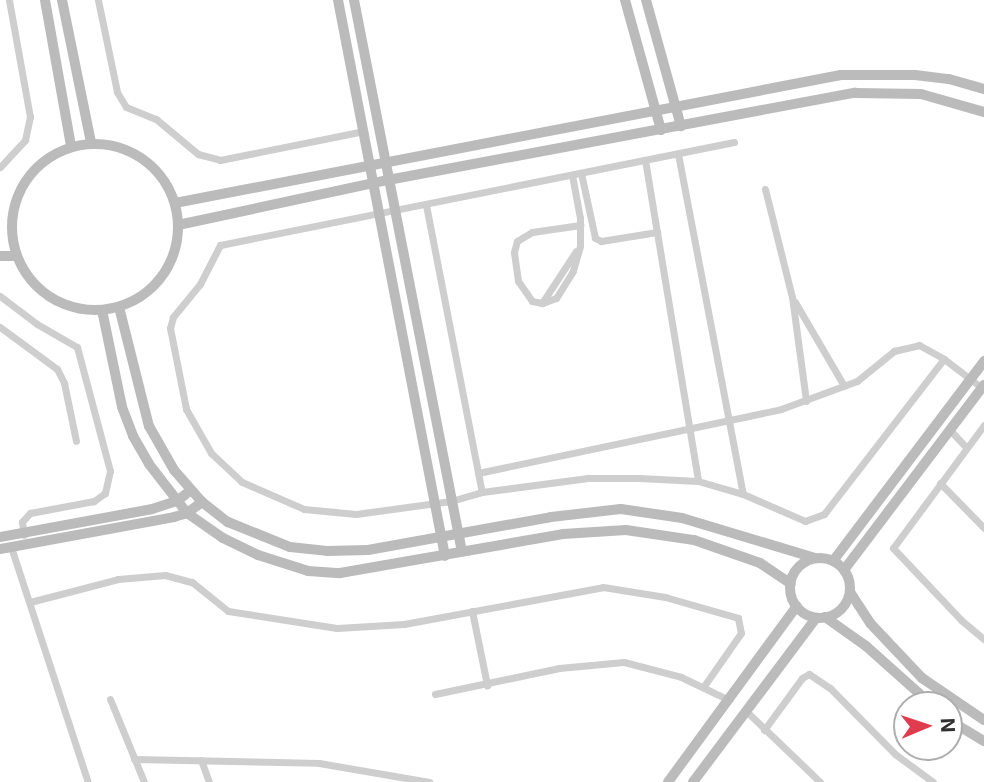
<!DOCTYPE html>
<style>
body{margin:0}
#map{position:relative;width:984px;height:782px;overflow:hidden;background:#fff;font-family:Inter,sans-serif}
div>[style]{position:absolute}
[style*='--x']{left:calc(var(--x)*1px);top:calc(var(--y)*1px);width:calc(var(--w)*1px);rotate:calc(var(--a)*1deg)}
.street>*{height:7px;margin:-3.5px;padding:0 3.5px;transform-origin:3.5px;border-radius:3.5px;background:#cecece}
.secondary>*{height:10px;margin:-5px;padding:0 5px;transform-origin:5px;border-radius:5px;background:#bbb}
.secondary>.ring{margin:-5px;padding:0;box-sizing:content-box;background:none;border:10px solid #bbb;border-radius:50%}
span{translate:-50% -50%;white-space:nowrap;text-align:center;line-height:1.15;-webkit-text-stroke:7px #fff;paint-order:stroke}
.north{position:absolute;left:893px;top:691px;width:70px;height:70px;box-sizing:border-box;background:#fff;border:2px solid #adadad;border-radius:50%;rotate:88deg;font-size:19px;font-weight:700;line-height:28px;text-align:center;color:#313131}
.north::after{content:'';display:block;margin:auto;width:24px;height:32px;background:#df3c4f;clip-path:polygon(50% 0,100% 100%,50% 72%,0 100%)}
</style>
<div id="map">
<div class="street">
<div style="--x:98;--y:0;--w:94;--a:78.3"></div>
<div style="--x:117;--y:92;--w:17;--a:59"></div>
<div style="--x:126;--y:107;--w:32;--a:22"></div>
<div style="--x:156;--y:119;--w:55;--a:39.8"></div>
<div style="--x:198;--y:154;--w:23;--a:15"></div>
<div style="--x:220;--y:160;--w:147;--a:-11.4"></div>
<div style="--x:734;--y:142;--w:524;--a:168.67"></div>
<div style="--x:220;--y:245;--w:44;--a:117.1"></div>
<div style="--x:200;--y:284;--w:43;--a:129.3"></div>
<div style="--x:173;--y:317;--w:11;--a:105"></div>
<div style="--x:170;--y:328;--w:83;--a:78.8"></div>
<div style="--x:186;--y:409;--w:51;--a:60.4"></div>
<div style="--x:211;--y:453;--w:42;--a:43.1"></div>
<div style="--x:242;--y:482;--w:68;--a:23.5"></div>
<div style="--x:304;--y:509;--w:52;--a:5.5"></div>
<div style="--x:356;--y:514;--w:96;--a:-7.8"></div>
<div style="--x:451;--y:501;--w:32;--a:-16"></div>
<div style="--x:482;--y:492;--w:107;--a:-7.5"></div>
<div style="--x:588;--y:478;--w:51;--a:0"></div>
<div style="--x:639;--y:478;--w:59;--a:2.9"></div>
<div style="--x:698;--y:481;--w:47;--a:16.1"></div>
<div style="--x:743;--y:494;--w:68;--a:23.5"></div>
<div style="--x:805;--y:521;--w:20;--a:-20"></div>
<div style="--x:824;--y:514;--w:196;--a:-52.3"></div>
<div style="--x:678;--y:154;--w:346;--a:79.2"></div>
<div style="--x:645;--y:160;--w:325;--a:80.6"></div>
<div style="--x:0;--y:167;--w:37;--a:-47"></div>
<div style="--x:25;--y:140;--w:24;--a:-78"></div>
<div style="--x:30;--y:117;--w:119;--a:-100.2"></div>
<div style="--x:581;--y:173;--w:66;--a:77.8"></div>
<div style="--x:595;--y:238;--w:7;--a:27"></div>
<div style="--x:601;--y:241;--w:57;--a:-9.1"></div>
<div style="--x:572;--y:175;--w:44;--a:79.5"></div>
<div style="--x:580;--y:218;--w:28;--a:90"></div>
<div style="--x:580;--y:246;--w:26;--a:106"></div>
<div style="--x:573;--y:271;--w:32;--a:122"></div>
<div style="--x:556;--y:298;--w:15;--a:160"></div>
<div style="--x:542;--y:303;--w:10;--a:-169"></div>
<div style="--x:532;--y:301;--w:24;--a:-125"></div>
<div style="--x:518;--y:281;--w:29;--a:-98"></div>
<div style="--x:514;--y:252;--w:11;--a:-75"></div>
<div style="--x:517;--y:241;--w:17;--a:-31"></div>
<div style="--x:532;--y:232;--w:49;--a:-8.3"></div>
<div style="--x:765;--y:189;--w:111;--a:76"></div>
<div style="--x:792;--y:297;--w:105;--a:82.3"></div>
<div style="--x:426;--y:205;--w:292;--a:79"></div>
<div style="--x:0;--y:296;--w:46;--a:37.1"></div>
<div style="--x:37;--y:324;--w:46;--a:29.9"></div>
<div style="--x:77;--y:347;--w:128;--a:75.1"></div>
<div style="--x:110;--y:471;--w:23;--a:103"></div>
<div style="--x:105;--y:493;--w:14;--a:144"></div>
<div style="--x:94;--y:501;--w:65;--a:169.4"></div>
<div style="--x:30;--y:513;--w:12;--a:132"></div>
<div style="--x:22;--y:522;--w:13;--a:81"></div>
<div style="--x:795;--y:302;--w:97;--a:59.7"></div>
<div style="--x:542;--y:303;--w:62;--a:-56.8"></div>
<div style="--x:0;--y:327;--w:71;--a:36.4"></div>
<div style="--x:57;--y:369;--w:16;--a:63"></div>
<div style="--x:64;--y:383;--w:59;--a:78.3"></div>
<div style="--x:984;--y:425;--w:153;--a:126.5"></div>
<div style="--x:893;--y:548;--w:99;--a:46.6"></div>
<div style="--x:961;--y:620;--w:30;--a:40"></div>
<div style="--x:950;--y:430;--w:23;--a:47"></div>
<div style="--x:478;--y:473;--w:310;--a:-11.9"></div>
<div style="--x:781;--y:409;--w:81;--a:-20.2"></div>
<div style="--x:857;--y:381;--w:48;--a:-39"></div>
<div style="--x:894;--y:351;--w:26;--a:-13"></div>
<div style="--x:919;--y:345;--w:29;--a:29"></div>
<div style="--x:944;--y:359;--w:48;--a:37.3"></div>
<div style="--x:940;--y:483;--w:63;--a:45.6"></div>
<div style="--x:11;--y:547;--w:247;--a:71.9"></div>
<div style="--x:30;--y:602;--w:91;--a:-14.6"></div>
<div style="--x:118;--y:579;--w:47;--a:-4.9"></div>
<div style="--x:165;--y:575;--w:28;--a:15"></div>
<div style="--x:192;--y:582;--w:46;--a:38.9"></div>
<div style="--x:228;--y:611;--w:110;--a:8.9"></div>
<div style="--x:337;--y:628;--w:67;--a:-3.4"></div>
<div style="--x:404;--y:624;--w:202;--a:-10.5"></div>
<div style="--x:603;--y:587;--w:63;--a:9.2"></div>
<div style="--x:665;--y:597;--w:76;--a:16"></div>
<div style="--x:738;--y:618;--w:15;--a:79"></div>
<div style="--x:741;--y:633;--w:65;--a:124.9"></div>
<div style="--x:472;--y:611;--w:76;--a:78.5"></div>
<div style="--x:435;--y:694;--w:127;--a:-11.8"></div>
<div style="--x:559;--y:668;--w:65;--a:-5.3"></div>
<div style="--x:624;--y:662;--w:59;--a:14.7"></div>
<div style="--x:681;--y:677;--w:53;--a:25.6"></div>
<div style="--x:110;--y:699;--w:90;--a:67.7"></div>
<div style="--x:745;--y:710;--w:104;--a:43.8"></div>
<div style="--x:764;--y:730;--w:64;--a:-53.8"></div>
<div style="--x:802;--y:678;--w:8;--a:-30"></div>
<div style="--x:809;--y:674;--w:25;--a:34"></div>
<div style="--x:830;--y:688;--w:93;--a:45.4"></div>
<div style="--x:895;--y:754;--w:47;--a:36.4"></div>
<div style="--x:134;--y:759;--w:185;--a:1.2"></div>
<div style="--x:319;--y:763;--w:112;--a:9.8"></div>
<div style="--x:201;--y:760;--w:23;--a:70"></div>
</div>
<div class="secondary">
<div style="--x:45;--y:0;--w:148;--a:79.9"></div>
<div style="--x:62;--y:0;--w:145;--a:78.5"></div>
<div style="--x:338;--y:0;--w:566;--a:79.11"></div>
<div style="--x:354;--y:0;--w:562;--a:78.93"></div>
<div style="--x:625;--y:0;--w:135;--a:74.5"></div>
<div style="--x:646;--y:0;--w:131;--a:74.5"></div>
<div class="ring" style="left:12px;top:144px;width:156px;height:156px"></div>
<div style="--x:175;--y:203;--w:678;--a:-10.88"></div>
<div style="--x:841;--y:75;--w:74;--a:0"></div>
<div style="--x:915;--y:75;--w:34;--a:7"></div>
<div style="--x:949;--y:79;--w:36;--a:16"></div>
<div style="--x:178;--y:225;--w:215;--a:-12.1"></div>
<div style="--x:388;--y:180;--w:475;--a:-10.6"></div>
<div style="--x:855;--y:93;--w:66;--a:0.9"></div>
<div style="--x:921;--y:94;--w:66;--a:15.9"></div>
<div style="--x:0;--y:256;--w:16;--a:0"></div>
<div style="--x:119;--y:307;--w:123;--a:75.9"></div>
<div style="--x:149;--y:426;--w:51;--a:60.4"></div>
<div style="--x:174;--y:470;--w:43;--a:48.8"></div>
<div style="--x:202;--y:502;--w:33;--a:38"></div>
<div style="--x:228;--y:522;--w:67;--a:22"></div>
<div style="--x:290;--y:547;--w:37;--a:6"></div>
<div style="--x:327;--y:551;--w:41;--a:-1.4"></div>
<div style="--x:368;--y:550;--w:186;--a:-10.2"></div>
<div style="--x:551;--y:517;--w:70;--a:-6.5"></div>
<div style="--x:621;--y:509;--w:62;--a:8.4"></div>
<div style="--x:682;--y:518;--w:139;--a:16.7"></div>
<div style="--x:102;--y:310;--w:99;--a:78.3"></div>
<div style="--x:122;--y:407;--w:31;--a:69"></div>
<div style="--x:133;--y:436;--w:32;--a:60"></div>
<div style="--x:149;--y:464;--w:62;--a:52.2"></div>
<div style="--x:187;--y:513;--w:44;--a:34.8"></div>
<div style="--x:223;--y:538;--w:39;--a:26"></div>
<div style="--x:258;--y:555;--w:52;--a:17.7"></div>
<div style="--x:308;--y:571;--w:32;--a:4"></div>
<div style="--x:340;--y:573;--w:226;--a:-9.9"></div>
<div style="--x:563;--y:534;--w:63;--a:-3.6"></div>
<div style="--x:626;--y:530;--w:69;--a:8.4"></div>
<div style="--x:694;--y:540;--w:70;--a:19.2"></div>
<div style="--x:760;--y:563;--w:37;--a:34"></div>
<div style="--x:0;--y:537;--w:155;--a:-10.4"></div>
<div style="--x:152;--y:509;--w:26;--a:-18"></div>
<div style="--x:177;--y:501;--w:18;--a:-38"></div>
<div style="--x:0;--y:549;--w:177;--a:-10.4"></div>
<div style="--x:174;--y:517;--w:14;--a:-17"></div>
<div style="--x:187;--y:513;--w:19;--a:-36"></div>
<div class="ring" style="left:790px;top:558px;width:50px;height:50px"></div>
<div style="--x:833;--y:561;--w:251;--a:-52.9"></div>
<div style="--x:844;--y:570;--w:232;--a:-52.9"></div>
<div style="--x:850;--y:592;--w:37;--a:57"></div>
<div style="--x:870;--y:623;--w:76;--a:46.6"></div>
<div style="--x:922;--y:678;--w:75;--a:34.1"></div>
<div style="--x:825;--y:617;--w:50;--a:35.3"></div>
<div style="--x:866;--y:646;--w:89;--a:41.8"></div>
<div style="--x:949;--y:720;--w:41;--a:31"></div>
<div style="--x:668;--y:782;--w:218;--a:-53.8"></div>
<div style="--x:693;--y:782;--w:205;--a:-53.1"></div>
</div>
<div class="north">N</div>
</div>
